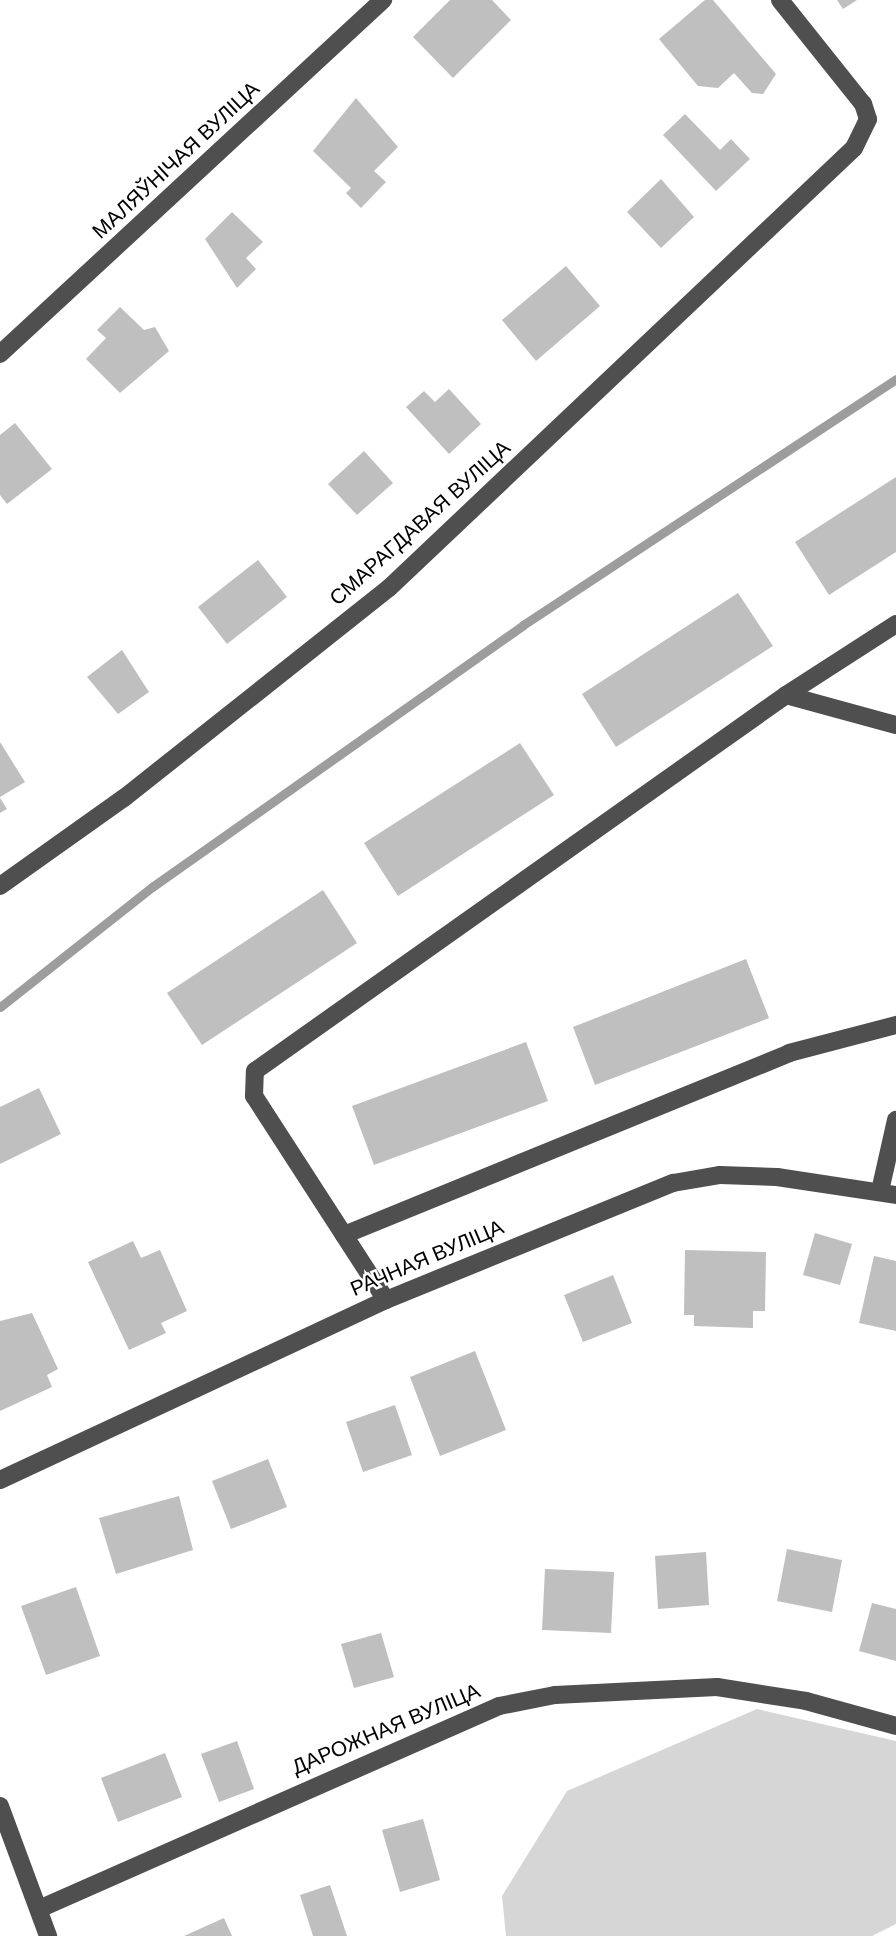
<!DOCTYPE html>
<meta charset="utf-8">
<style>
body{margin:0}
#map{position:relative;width:896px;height:1936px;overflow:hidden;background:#fff;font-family:"DM Sans",sans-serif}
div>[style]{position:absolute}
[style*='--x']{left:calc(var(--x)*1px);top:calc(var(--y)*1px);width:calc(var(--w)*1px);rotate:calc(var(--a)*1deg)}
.green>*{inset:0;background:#d6d6d6}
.stream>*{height:9px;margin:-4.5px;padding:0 4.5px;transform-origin:4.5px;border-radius:4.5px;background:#9d9d9d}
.building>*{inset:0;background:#bfbfbf}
.minor>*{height:18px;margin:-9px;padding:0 9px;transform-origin:9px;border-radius:9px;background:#4f4f4f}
span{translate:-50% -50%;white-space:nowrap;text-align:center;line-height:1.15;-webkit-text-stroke:5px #fff;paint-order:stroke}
.street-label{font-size:21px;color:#000}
</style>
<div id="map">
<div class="green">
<div style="clip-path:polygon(757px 1709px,896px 1741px,896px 1924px,872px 1936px,506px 1936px,502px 1896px,567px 1791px)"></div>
</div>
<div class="stream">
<div style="--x:0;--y:1007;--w:194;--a:-38.3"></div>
<div style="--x:152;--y:887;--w:454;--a:-35.2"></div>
<div style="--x:523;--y:625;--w:447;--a:-33.4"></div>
</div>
<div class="building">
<div style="clip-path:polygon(450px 0,492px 0,511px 20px,453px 78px,413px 37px)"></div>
<div style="clip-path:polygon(705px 0,713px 0,776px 74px,763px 94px,752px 93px,734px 73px,718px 88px,698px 86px,659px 39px)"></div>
<div style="clip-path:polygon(837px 0,857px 0,843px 9px)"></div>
<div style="clip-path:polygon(356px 98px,398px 147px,374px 171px,386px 182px,361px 208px,346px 193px,351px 188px,313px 151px)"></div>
<div style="clip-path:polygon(685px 114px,720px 150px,731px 139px,750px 159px,716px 191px,663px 135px)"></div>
<div style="clip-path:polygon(661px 179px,694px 217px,661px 248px,627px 212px)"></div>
<div style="clip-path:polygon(232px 212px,263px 242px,246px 258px,256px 269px,237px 288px,205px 239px)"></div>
<div style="clip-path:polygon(566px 266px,600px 306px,536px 361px,502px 320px)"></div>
<div style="clip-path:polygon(120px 307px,144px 330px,155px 327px,169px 351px,120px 393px,86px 359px,106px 338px,97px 330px)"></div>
<div style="clip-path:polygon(449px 389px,481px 424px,449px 454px,406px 407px,424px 391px,435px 402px)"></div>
<div style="clip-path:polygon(15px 423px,52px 469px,7px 504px,0 495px,0 435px)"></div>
<div style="clip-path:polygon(364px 451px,393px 483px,357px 515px,328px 484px)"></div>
<div style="clip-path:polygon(896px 477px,896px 552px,829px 595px,795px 542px)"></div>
<div style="clip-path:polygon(258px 560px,287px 597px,227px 644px,198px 607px)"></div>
<div style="clip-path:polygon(738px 593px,773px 646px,616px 747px,582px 694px)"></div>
<div style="clip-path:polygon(122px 650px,149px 692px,118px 714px,87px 677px)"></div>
<div style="clip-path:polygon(0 742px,25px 782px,0 797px)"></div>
<div style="clip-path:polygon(520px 743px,554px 795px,398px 896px,364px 843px)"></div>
<div style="clip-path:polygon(0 798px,7px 809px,0 813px)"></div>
<div style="clip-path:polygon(323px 890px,357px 943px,202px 1045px,167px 993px)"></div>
<div style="clip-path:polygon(746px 959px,769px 1018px,595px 1085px,573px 1027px)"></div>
<div style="clip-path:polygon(526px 1042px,548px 1101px,374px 1165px,352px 1106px)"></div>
<div style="clip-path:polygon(39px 1088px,61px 1134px,0 1164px,0 1107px)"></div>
<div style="clip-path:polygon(815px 1233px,852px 1244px,840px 1285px,803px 1275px)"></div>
<div style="clip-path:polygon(133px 1241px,141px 1258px,160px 1250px,187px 1311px,161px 1323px,166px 1333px,129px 1350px,88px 1262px)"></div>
<div style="clip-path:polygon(685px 1250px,766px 1252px,765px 1311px,753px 1311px,753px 1328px,694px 1326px,694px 1315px,684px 1315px)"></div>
<div style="clip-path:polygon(874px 1256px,896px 1261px,896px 1331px,859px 1323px)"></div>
<div style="clip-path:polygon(613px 1275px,632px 1323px,583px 1342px,564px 1295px)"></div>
<div style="clip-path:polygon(32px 1313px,58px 1369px,47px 1375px,52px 1387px,0 1411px,0 1321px)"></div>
<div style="clip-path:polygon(475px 1351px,506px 1430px,440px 1456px,410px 1377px)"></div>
<div style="clip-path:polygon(395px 1405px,412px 1455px,363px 1472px,346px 1422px)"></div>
<div style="clip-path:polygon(268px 1459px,287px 1507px,231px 1529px,212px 1481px)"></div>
<div style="clip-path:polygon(179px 1496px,193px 1550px,116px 1574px,99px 1518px)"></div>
<div style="clip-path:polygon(787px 1549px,842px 1560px,832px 1612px,777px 1601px)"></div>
<div style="clip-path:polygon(706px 1552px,709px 1605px,658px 1609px,655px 1556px)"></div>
<div style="clip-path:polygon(545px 1569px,614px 1572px,611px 1633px,542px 1630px)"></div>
<div style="clip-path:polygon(76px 1587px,100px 1656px,46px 1675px,21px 1606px)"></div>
<div style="clip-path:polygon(872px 1603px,896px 1609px,896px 1661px,859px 1651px)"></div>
<div style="clip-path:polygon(381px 1633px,394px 1677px,354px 1688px,341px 1644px)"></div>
<div style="clip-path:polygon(237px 1741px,254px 1789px,219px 1802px,201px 1754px)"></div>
<div style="clip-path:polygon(165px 1753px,182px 1797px,118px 1822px,101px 1778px)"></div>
<div style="clip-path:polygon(423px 1819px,440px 1880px,400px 1892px,382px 1830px)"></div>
<div style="clip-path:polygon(330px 1885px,347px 1936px,313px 1936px,300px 1895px)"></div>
<div style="clip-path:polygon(224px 1918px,232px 1936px,184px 1936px)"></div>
</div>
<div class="minor">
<div style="--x:0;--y:354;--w:522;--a:-42.75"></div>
<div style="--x:786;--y:695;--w:131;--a:-32.8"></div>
<div style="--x:0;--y:886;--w:152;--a:-35.4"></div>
<div style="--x:124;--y:798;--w:338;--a:-38.4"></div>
<div style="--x:389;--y:588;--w:640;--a:-43.42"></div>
<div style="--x:854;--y:148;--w:32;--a:-64"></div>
<div style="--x:868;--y:119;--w:16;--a:-108"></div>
<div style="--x:863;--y:104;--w:133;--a:-128.6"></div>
<div style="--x:880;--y:1191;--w:73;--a:-77.3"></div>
<div style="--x:344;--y:1235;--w:481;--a:-22.2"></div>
<div style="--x:789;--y:1053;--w:111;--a:-14.7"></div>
<div style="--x:386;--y:1300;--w:243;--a:-122.9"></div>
<div style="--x:254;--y:1096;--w:25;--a:-88"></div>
<div style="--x:255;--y:1071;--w:651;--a:-35.3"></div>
<div style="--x:786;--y:695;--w:114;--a:15.3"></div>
<div style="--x:0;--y:1480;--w:426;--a:-25"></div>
<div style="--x:386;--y:1300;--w:310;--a:-22.2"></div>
<div style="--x:673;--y:1183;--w:48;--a:-9.7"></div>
<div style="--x:720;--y:1175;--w:57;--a:2"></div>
<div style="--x:777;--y:1177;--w:120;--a:8.6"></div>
<div style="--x:0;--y:1806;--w:139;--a:69.7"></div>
<div style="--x:39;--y:1909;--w:503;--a:-23.81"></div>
<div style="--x:499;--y:1706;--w:57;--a:-11.1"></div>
<div style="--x:555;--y:1695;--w:162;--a:-2.8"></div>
<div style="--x:717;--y:1687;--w:90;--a:8.9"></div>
<div style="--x:806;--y:1701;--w:93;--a:15.5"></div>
</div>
<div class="street-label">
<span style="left:176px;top:160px;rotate:-43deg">МАЛЯЎНІЧАЯ ВУЛІЦА</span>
<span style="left:420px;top:523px;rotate:-42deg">СМАРАГДАВАЯ ВУЛІЦА</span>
<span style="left:427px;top:1258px;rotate:-23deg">РАЧНАЯ ВУЛІЦА</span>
<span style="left:386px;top:1729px;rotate:-23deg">ДАРОЖНАЯ ВУЛІЦА</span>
</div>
</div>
